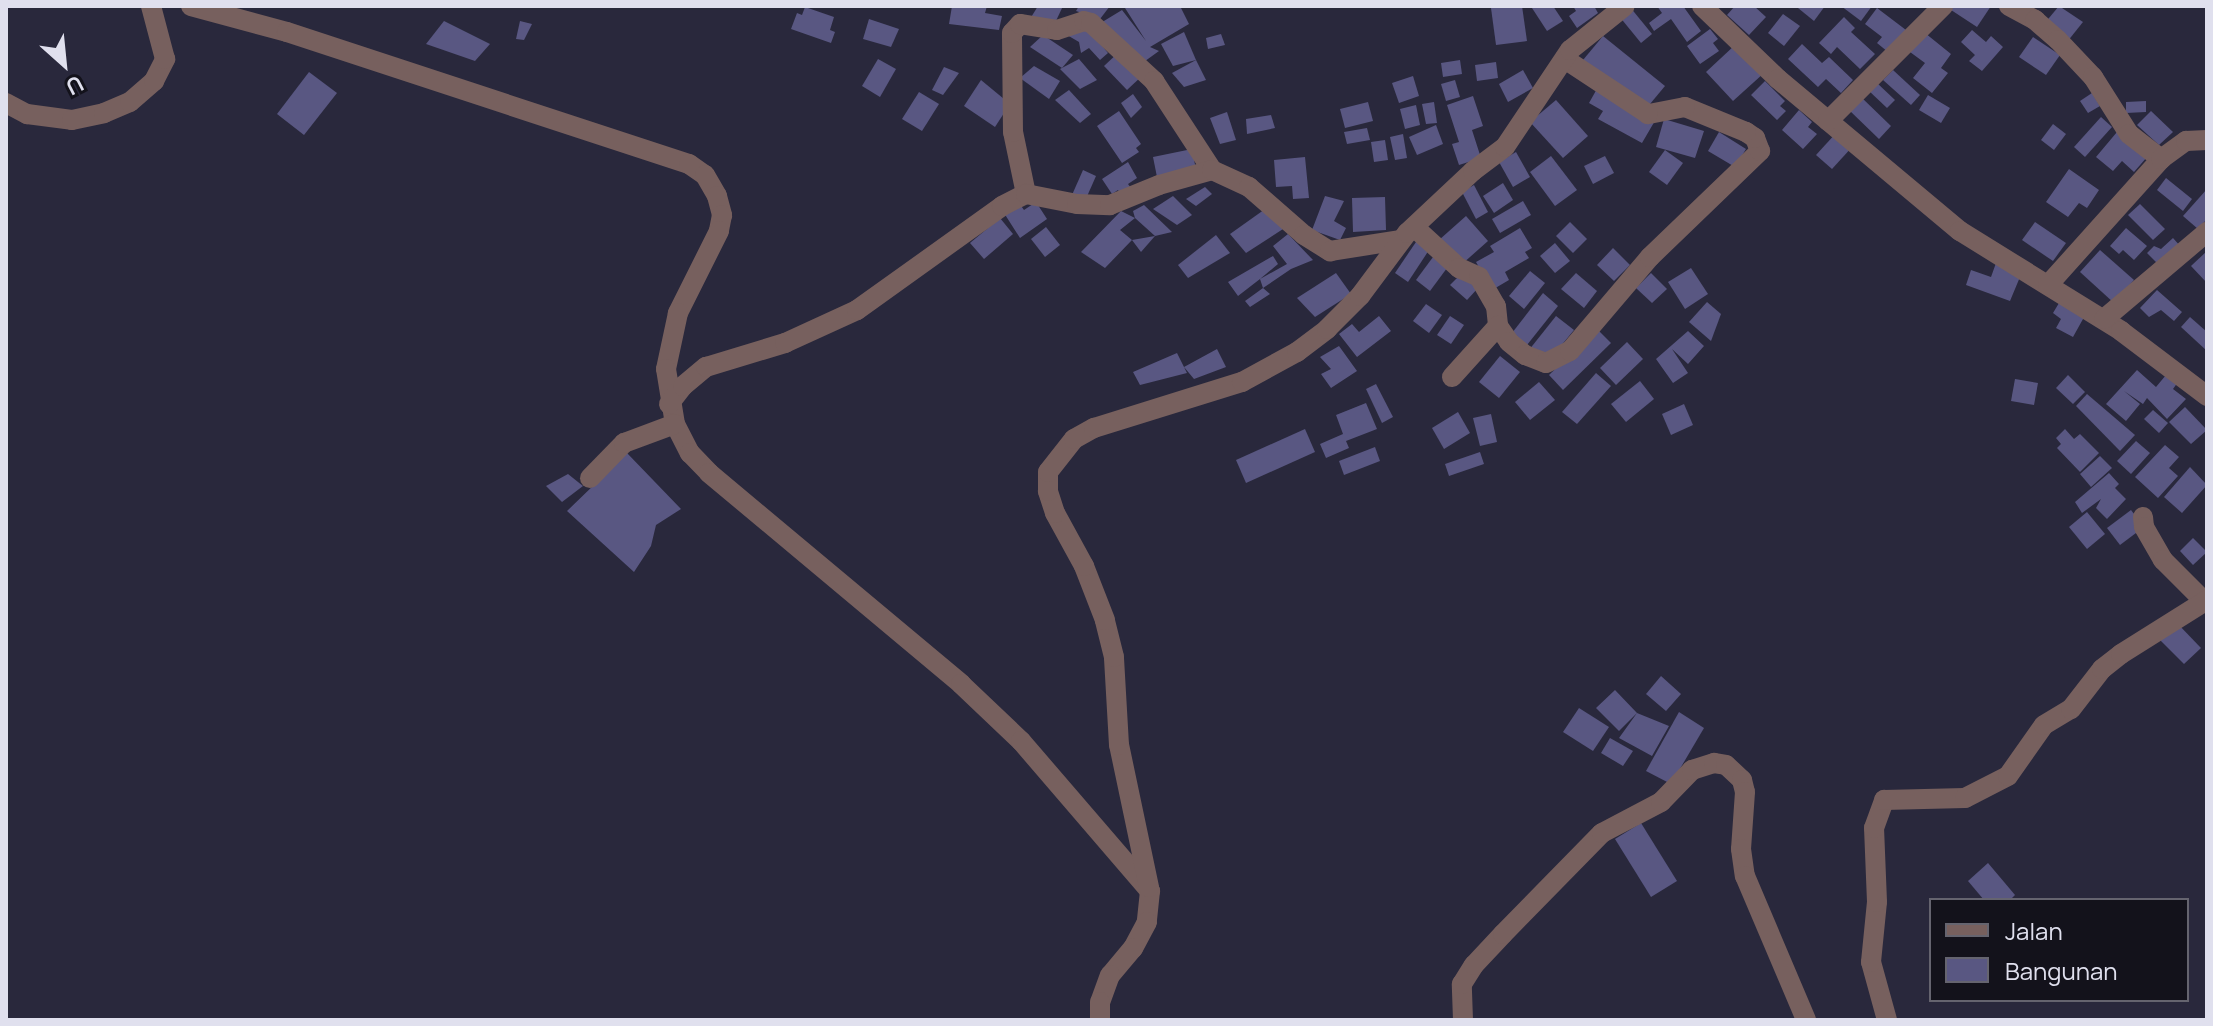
<!DOCTYPE html>
<style>
body{margin:0}
#map{position:relative;width:2213px;height:1026px;overflow:hidden;background:#29283c;font-family:Manrope,sans-serif}
div>[style]{position:absolute}
[style*='--x']{left:calc(var(--x)*1px);top:calc(var(--y)*1px);width:calc(var(--w)*1px);rotate:calc(var(--a)*1deg)}
.building>*{inset:0;background:#595782}
.minor>*{height:20px;margin:-10px;padding:0 10px;transform-origin:10px;border-radius:10px;background:#77605e}
span{translate:-50% -50%;white-space:nowrap;text-align:center;line-height:1.15;-webkit-text-stroke:6px #13121b;paint-order:stroke}
.frame{position:absolute;inset:0;border:8px solid #e0e0ee;pointer-events:none}
.legend{position:absolute;left:1929px;top:898px;width:260px;height:104px;box-sizing:border-box;background:#13121b;border:2px solid #65646f;margin:0;padding:10px 14px;list-style:none;font-size:24px;color:#e0e0ee}
.legend li{display:flex;align-items:center;gap:16px;height:40px}
.legend b{width:40px;border:2px solid #65646f}
.north{position:absolute;left:24px;top:24px;width:80px;height:80px;-webkit-text-stroke:6px #13121b;paint-order:stroke;rotate:153deg;font-size:22px;font-weight:700;line-height:32px;text-align:center;color:#e0e0ee}
.north::after{content:'';display:block;margin:auto;width:28px;height:36px;background:#e0e0ee;clip-path:polygon(50% 0,100% 100%,50% 72%,0 100%)}
</style>
<div id="map">
<div class="building">
<div style="clip-path:polygon(952px 6px,987px 6px,985px 13px,1002px 16px,999px 30px,949px 24px)"></div>
<div style="clip-path:polygon(1038px 6px,1063px 6px,1055px 23px,1030px 19px)"></div>
<div style="clip-path:polygon(1079px 6px,1110px 6px,1100px 19px,1076px 11px)"></div>
<div style="clip-path:polygon(1129px 6px,1180px 6px,1189px 24px,1150px 47px,1159px 51px,1141px 64px,1099px 24px,1122px 10px,1146px 41px,1125px 8px)"></div>
<div style="clip-path:polygon(1522px 6px,1527px 41px,1496px 45px,1491px 8px)"></div>
<div style="clip-path:polygon(1535px 6px,1553px 6px,1563px 21px,1547px 31px,1532px 8px)"></div>
<div style="clip-path:polygon(1573px 6px,1594px 6px,1598px 13px,1577px 28px,1569px 16px,1576px 11px)"></div>
<div style="clip-path:polygon(1657px 6px,1683px 6px,1701px 31px,1687px 42px,1671px 19px,1654px 31px,1649px 23px,1662px 13px)"></div>
<div style="clip-path:polygon(1735px 6px,1754px 6px,1766px 17px,1749px 35px,1727px 15px)"></div>
<div style="clip-path:polygon(1800px 6px,1825px 6px,1814px 21px,1798px 8px)"></div>
<div style="clip-path:polygon(1841px 6px,1872px 6px,1861px 21px)"></div>
<div style="clip-path:polygon(1949px 6px,1991px 6px,1977px 27px,1948px 8px)"></div>
<div style="clip-path:polygon(2059px 6px,2083px 22px,2067px 42px,2044px 24px)"></div>
<div style="clip-path:polygon(805px 7px,834px 17px,830px 30px,835px 32px,831px 43px,791px 29px,797px 13px,802px 15px)"></div>
<div style="clip-path:polygon(1630px 7px,1652px 34px,1641px 43px,1619px 16px)"></div>
<div style="clip-path:polygon(1877px 8px,1906px 30px,1888px 52px,1877px 43px,1882px 37px,1865px 24px)"></div>
<div style="clip-path:polygon(1783px 14px,1800px 26px,1784px 46px,1768px 33px)"></div>
<div style="clip-path:polygon(1844px 17px,1855px 28px,1851px 32px,1875px 54px,1860px 69px,1837px 47px,1831px 54px,1819px 43px)"></div>
<div style="clip-path:polygon(869px 19px,899px 29px,891px 47px,863px 39px)"></div>
<div style="clip-path:polygon(444px 21px,490px 44px,475px 61px,426px 44px)"></div>
<div style="clip-path:polygon(520px 21px,532px 24px,524px 40px,516px 39px)"></div>
<div style="clip-path:polygon(1084px 24px,1108px 53px,1100px 60px,1089px 48px,1081px 53px,1079px 42px,1067px 35px)"></div>
<div style="clip-path:polygon(1710px 29px,1718px 39px,1713px 43px,1719px 51px,1700px 64px,1687px 46px)"></div>
<div style="clip-path:polygon(1972px 30px,1986px 42px,1991px 36px,2003px 47px,1982px 71px,1969px 61px,1975px 55px,1961px 42px)"></div>
<div style="clip-path:polygon(1184px 32px,1196px 60px,1173px 66px,1161px 44px)"></div>
<div style="clip-path:polygon(1925px 33px,1951px 54px,1941px 68px,1948px 73px,1932px 93px,1913px 78px,1925px 63px,1910px 52px)"></div>
<div style="clip-path:polygon(1221px 34px,1225px 45px,1208px 49px,1206px 38px)"></div>
<div style="clip-path:polygon(1043px 35px,1073px 55px,1062px 68px,1030px 47px)"></div>
<div style="clip-path:polygon(1603px 36px,1665px 86px,1645px 110px,1583px 60px)"></div>
<div style="clip-path:polygon(2033px 37px,2060px 55px,2046px 75px,2019px 57px)"></div>
<div style="clip-path:polygon(1802px 44px,1822px 63px,1829px 57px,1853px 80px,1841px 93px,1826px 79px,1818px 87px,1788px 59px)"></div>
<div style="clip-path:polygon(1735px 45px,1764px 73px,1733px 101px,1706px 72px)"></div>
<div style="clip-path:polygon(1120px 51px,1143px 75px,1127px 90px,1104px 66px)"></div>
<div style="clip-path:polygon(878px 59px,896px 69px,880px 97px,862px 86px)"></div>
<div style="clip-path:polygon(1079px 59px,1097px 80px,1080px 89px,1060px 69px)"></div>
<div style="clip-path:polygon(1196px 60px,1206px 80px,1184px 87px,1172px 73px)"></div>
<div style="clip-path:polygon(1460px 60px,1462px 74px,1443px 77px,1441px 63px)"></div>
<div style="clip-path:polygon(1496px 62px,1498px 78px,1477px 81px,1475px 65px)"></div>
<div style="clip-path:polygon(1034px 66px,1060px 81px,1049px 99px,1020px 78px)"></div>
<div style="clip-path:polygon(944px 67px,959px 73px,943px 95px,932px 90px)"></div>
<div style="clip-path:polygon(1523px 70px,1533px 88px,1508px 102px,1499px 84px)"></div>
<div style="clip-path:polygon(1893px 70px,1920px 95px,1911px 105px,1883px 80px)"></div>
<div style="clip-path:polygon(309px 72px,337px 93px,304px 135px,277px 114px)"></div>
<div style="clip-path:polygon(1413px 76px,1419px 96px,1399px 103px,1392px 83px)"></div>
<div style="clip-path:polygon(981px 80px,1004px 99px,1006px 110px,995px 127px,964px 106px)"></div>
<div style="clip-path:polygon(1455px 80px,1460px 97px,1446px 101px,1441px 84px)"></div>
<div style="clip-path:polygon(1765px 81px,1785px 101px,1780px 106px,1786px 111px,1777px 120px,1751px 95px)"></div>
<div style="clip-path:polygon(1876px 82px,1895px 100px,1887px 108px,1868px 90px)"></div>
<div style="clip-path:polygon(1598px 87px,1656px 119px,1642px 143px,1598px 119px,1603px 111px,1589px 103px)"></div>
<div style="clip-path:polygon(1069px 90px,1091px 114px,1080px 123px,1055px 100px)"></div>
<div style="clip-path:polygon(919px 92px,939px 104px,922px 131px,902px 119px)"></div>
<div style="clip-path:polygon(2092px 93px,2100px 106px,2088px 113px,2080px 101px)"></div>
<div style="clip-path:polygon(1133px 94px,1142px 107px,1131px 118px,1121px 103px)"></div>
<div style="clip-path:polygon(1928px 95px,1950px 108px,1941px 123px,1919px 110px)"></div>
<div style="clip-path:polygon(1473px 96px,1483px 126px,1472px 130px,1481px 158px,1459px 165px,1452px 144px,1459px 142px,1447px 105px)"></div>
<div style="clip-path:polygon(1861px 97px,1891px 126px,1879px 139px,1849px 110px)"></div>
<div style="clip-path:polygon(1556px 100px,1588px 136px,1563px 158px,1530px 122px)"></div>
<div style="clip-path:polygon(2146px 101px,2146px 112px,2126px 113px,2126px 102px)"></div>
<div style="clip-path:polygon(1368px 102px,1373px 121px,1345px 128px,1340px 109px)"></div>
<div style="clip-path:polygon(1434px 102px,1437px 123px,1426px 124px,1422px 104px)"></div>
<div style="clip-path:polygon(1416px 105px,1420px 125px,1405px 129px,1400px 109px)"></div>
<div style="clip-path:polygon(1799px 110px,1812px 122px,1808px 127px,1817px 134px,1803px 149px,1782px 130px)"></div>
<div style="clip-path:polygon(1119px 111px,1141px 144px,1136px 148px,1139px 152px,1122px 163px,1097px 126px)"></div>
<div style="clip-path:polygon(2151px 111px,2173px 132px,2159px 145px,2137px 125px)"></div>
<div style="clip-path:polygon(1227px 112px,1236px 140px,1220px 144px,1210px 118px)"></div>
<div style="clip-path:polygon(1271px 115px,1275px 128px,1247px 134px,1246px 119px)"></div>
<div style="clip-path:polygon(2101px 117px,2112px 127px,2085px 157px,2074px 147px)"></div>
<div style="clip-path:polygon(1664px 119px,1704px 131px,1695px 158px,1656px 147px)"></div>
<div style="clip-path:polygon(2053px 124px,2066px 134px,2054px 150px,2041px 140px)"></div>
<div style="clip-path:polygon(1436px 125px,1443px 144px,1417px 155px,1409px 137px)"></div>
<div style="clip-path:polygon(1367px 128px,1370px 140px,1347px 144px,1344px 132px)"></div>
<div style="clip-path:polygon(1719px 132px,1746px 149px,1735px 167px,1708px 151px)"></div>
<div style="clip-path:polygon(1837px 132px,1853px 146px,1832px 169px,1816px 155px)"></div>
<div style="clip-path:polygon(2117px 132px,2147px 157px,2134px 172px,2122px 161px,2113px 171px,2096px 157px)"></div>
<div style="clip-path:polygon(1403px 134px,1407px 158px,1395px 160px,1390px 137px)"></div>
<div style="clip-path:polygon(1385px 140px,1388px 160px,1374px 162px,1371px 142px)"></div>
<div style="clip-path:polygon(1192px 149px,1196px 170px,1157px 177px,1153px 157px)"></div>
<div style="clip-path:polygon(1665px 150px,1683px 163px,1667px 185px,1649px 172px)"></div>
<div style="clip-path:polygon(1516px 152px,1530px 177px,1513px 187px,1499px 162px)"></div>
<div style="clip-path:polygon(1551px 156px,1577px 190px,1555px 206px,1530px 172px)"></div>
<div style="clip-path:polygon(1605px 156px,1614px 173px,1593px 184px,1584px 166px)"></div>
<div style="clip-path:polygon(1305px 157px,1309px 198px,1293px 199px,1292px 186px,1276px 187px,1274px 160px)"></div>
<div style="clip-path:polygon(1128px 162px,1137px 178px,1128px 184px,1134px 192px,1123px 199px,1118px 190px,1112px 194px,1102px 179px)"></div>
<div style="clip-path:polygon(2069px 169px,2099px 190px,2087px 208px,2079px 203px,2068px 217px,2046px 202px)"></div>
<div style="clip-path:polygon(1083px 170px,1096px 176px,1085px 201px,1072px 195px)"></div>
<div style="clip-path:polygon(2166px 178px,2192px 199px,2183px 211px,2157px 190px)"></div>
<div style="clip-path:polygon(1503px 183px,1513px 200px,1494px 213px,1483px 196px)"></div>
<div style="clip-path:polygon(1474px 185px,1488px 212px,1476px 219px,1462px 192px)"></div>
<div style="clip-path:polygon(1205px 187px,1212px 194px,1196px 206px,1186px 199px)"></div>
<div style="clip-path:polygon(2207px 189px,2207px 219px,2198px 229px,2183px 216px)"></div>
<div style="clip-path:polygon(1173px 196px,1192px 215px,1177px 225px,1153px 209px)"></div>
<div style="clip-path:polygon(1325px 196px,1344px 201px,1334px 221px,1346px 228px,1340px 240px,1312px 230px)"></div>
<div style="clip-path:polygon(1385px 197px,1386px 230px,1353px 232px,1352px 198px)"></div>
<div style="clip-path:polygon(1523px 201px,1531px 215px,1500px 233px,1492px 219px)"></div>
<div style="clip-path:polygon(1036px 202px,1047px 219px,1020px 238px,1004px 213px,1019px 203px,1024px 210px)"></div>
<div style="clip-path:polygon(2140px 204px,2165px 229px,2153px 240px,2128px 215px)"></div>
<div style="clip-path:polygon(1144px 205px,1172px 232px,1155px 236px,1135px 218px,1133px 211px)"></div>
<div style="clip-path:polygon(1268px 207px,1283px 229px,1246px 253px,1230px 234px)"></div>
<div style="clip-path:polygon(1121px 211px,1135px 218px,1120px 230px,1132px 240px,1155px 236px,1141px 252px,1132px 240px,1105px 268px,1081px 252px)"></div>
<div style="clip-path:polygon(1466px 216px,1488px 241px,1461px 265px,1439px 240px)"></div>
<div style="clip-path:polygon(1000px 218px,1013px 234px,984px 259px,970px 243px)"></div>
<div style="clip-path:polygon(1570px 222px,1587px 239px,1573px 253px,1556px 236px)"></div>
<div style="clip-path:polygon(2035px 222px,2066px 243px,2053px 261px,2022px 240px)"></div>
<div style="clip-path:polygon(1046px 227px,1060px 245px,1045px 257px,1031px 239px)"></div>
<div style="clip-path:polygon(1520px 228px,1532px 248px,1525px 252px,1529px 258px,1505px 272px,1509px 280px,1492px 290px,1476px 262px,1494px 252px,1490px 246px)"></div>
<div style="clip-path:polygon(2126px 228px,2147px 246px,2134px 260px,2123px 250px,2119px 254px,2110px 246px)"></div>
<div style="clip-path:polygon(1288px 234px,1313px 260px,1291px 269px,1263px 288px,1270px 294px,1250px 307px,1245px 301px,1263px 288px,1260px 279px,1238px 296px,1228px 282px,1273px 256px,1278px 264px,1260px 279px,1287px 264px,1273px 246px)"></div>
<div style="clip-path:polygon(1216px 235px,1230px 253px,1188px 278px,1178px 265px)"></div>
<div style="clip-path:polygon(2173px 238px,2181px 247px,2161px 267px,2147px 253px,2154px 246px,2161px 249px)"></div>
<div style="clip-path:polygon(1418px 239px,1431px 247px,1408px 282px,1395px 273px)"></div>
<div style="clip-path:polygon(1555px 243px,1570px 261px,1555px 273px,1540px 256px)"></div>
<div style="clip-path:polygon(1613px 248px,1630px 265px,1614px 281px,1597px 265px)"></div>
<div style="clip-path:polygon(2100px 250px,2134px 280px,2114px 303px,2080px 272px)"></div>
<div style="clip-path:polygon(2207px 251px,2207px 283px,2191px 266px)"></div>
<div style="clip-path:polygon(1436px 253px,1450px 264px,1430px 291px,1416px 280px)"></div>
<div style="clip-path:polygon(1996px 263px,2020px 277px,2010px 301px,1966px 285px,1971px 270px,1991px 277px)"></div>
<div style="clip-path:polygon(1691px 268px,1708px 294px,1685px 309px,1668px 282px)"></div>
<div style="clip-path:polygon(1530px 271px,1545px 283px,1524px 309px,1509px 296px)"></div>
<div style="clip-path:polygon(1463px 272px,1479px 287px,1467px 300px,1450px 285px)"></div>
<div style="clip-path:polygon(1336px 273px,1351px 294px,1315px 317px,1297px 298px)"></div>
<div style="clip-path:polygon(1576px 273px,1597px 291px,1584px 308px,1561px 289px)"></div>
<div style="clip-path:polygon(1651px 273px,1667px 289px,1652px 303px,1636px 288px)"></div>
<div style="clip-path:polygon(2157px 290px,2182px 312px,2174px 321px,2161px 310px,2149px 317px,2140px 308px)"></div>
<div style="clip-path:polygon(1543px 293px,1558px 306px,1527px 345px,1512px 333px)"></div>
<div style="clip-path:polygon(2062px 298px,2088px 310px,2073px 337px,2056px 328px,2061px 319px,2053px 313px)"></div>
<div style="clip-path:polygon(1707px 302px,1721px 314px,1711px 341px,1689px 322px)"></div>
<div style="clip-path:polygon(1426px 304px,1442px 315px,1429px 333px,1413px 321px)"></div>
<div style="clip-path:polygon(1379px 316px,1391px 331px,1357px 357px,1339px 334px,1352px 324px,1359px 332px)"></div>
<div style="clip-path:polygon(1450px 316px,1464px 325px,1451px 344px,1437px 335px)"></div>
<div style="clip-path:polygon(1556px 316px,1574px 330px,1542px 369px,1525px 355px)"></div>
<div style="clip-path:polygon(2190px 317px,2207px 332px,2207px 351px,2181px 327px)"></div>
<div style="clip-path:polygon(1597px 329px,1611px 343px,1563px 390px,1549px 375px)"></div>
<div style="clip-path:polygon(1688px 331px,1704px 346px,1688px 364px,1672px 349px,1688px 373px,1673px 383px,1656px 359px)"></div>
<div style="clip-path:polygon(1627px 342px,1643px 359px,1616px 385px,1600px 368px)"></div>
<div style="clip-path:polygon(1339px 346px,1357px 371px,1331px 388px,1321px 374px,1331px 369px,1320px 357px)"></div>
<div style="clip-path:polygon(1217px 349px,1226px 367px,1194px 379px,1184px 367px,1187px 373px,1140px 385px,1133px 372px,1177px 353px,1184px 367px)"></div>
<div style="clip-path:polygon(1500px 356px,1520px 372px,1499px 398px,1479px 382px)"></div>
<div style="clip-path:polygon(2137px 370px,2156px 387px,2166px 375px,2178px 382px,2173px 389px,2186px 399px,2167px 419px,2147px 398px,2143px 404px,2124px 391px,2140px 404px,2126px 421px,2106px 404px)"></div>
<div style="clip-path:polygon(1596px 373px,1611px 386px,1577px 424px,1562px 412px)"></div>
<div style="clip-path:polygon(2068px 375px,2085px 392px,2073px 404px,2056px 388px)"></div>
<div style="clip-path:polygon(2015px 379px,2038px 383px,2034px 405px,2011px 401px)"></div>
<div style="clip-path:polygon(1640px 381px,1654px 399px,1626px 422px,1611px 404px)"></div>
<div style="clip-path:polygon(1539px 382px,1555px 400px,1530px 420px,1515px 402px)"></div>
<div style="clip-path:polygon(1376px 384px,1393px 417px,1382px 423px,1366px 389px)"></div>
<div style="clip-path:polygon(2087px 394px,2135px 435px,2120px 451px,2076px 406px)"></div>
<div style="clip-path:polygon(1366px 403px,1377px 429px,1346px 441px,1349px 448px,1326px 458px,1320px 444px,1343px 434px,1336px 415px)"></div>
<div style="clip-path:polygon(1684px 404px,1693px 425px,1671px 435px,1662px 414px)"></div>
<div style="clip-path:polygon(2185px 407px,2207px 430px,2191px 444px,2169px 422px)"></div>
<div style="clip-path:polygon(2153px 410px,2168px 423px,2159px 433px,2144px 419px)"></div>
<div style="clip-path:polygon(1458px 412px,1470px 433px,1444px 449px,1432px 428px)"></div>
<div style="clip-path:polygon(1491px 414px,1497px 442px,1480px 446px,1473px 418px)"></div>
<div style="clip-path:polygon(1305px 429px,1315px 452px,1246px 483px,1236px 460px)"></div>
<div style="clip-path:polygon(2065px 429px,2074px 439px,2080px 434px,2099px 453px,2080px 472px,2057px 448px,2061px 444px,2056px 438px)"></div>
<div style="clip-path:polygon(2136px 441px,2150px 453px,2131px 474px,2117px 461px)"></div>
<div style="clip-path:polygon(2165px 445px,2179px 457px,2169px 468px,2178px 476px,2158px 498px,2135px 477px)"></div>
<div style="clip-path:polygon(1375px 447px,1380px 461px,1344px 475px,1339px 461px)"></div>
<div style="clip-path:polygon(1480px 452px,1484px 464px,1449px 476px,1445px 464px)"></div>
<div style="clip-path:polygon(627px 453px,681px 509px,656px 525px,651px 546px,634px 572px,567px 511px)"></div>
<div style="clip-path:polygon(2100px 456px,2112px 468px,2091px 487px,2080px 474px)"></div>
<div style="clip-path:polygon(2190px 467px,2207px 485px,2182px 513px,2164px 497px)"></div>
<div style="clip-path:polygon(2109px 473px,2119px 484px,2115px 488px,2126px 499px,2107px 519px,2096px 508px,2101px 499px,2082px 513px,2075px 502px)"></div>
<div style="clip-path:polygon(568px 474px,583px 486px,562px 502px,546px 486px)"></div>
<div style="clip-path:polygon(2131px 510px,2144px 527px,2120px 545px,2107px 528px)"></div>
<div style="clip-path:polygon(2087px 512px,2105px 534px,2087px 549px,2069px 527px)"></div>
<div style="clip-path:polygon(2193px 538px,2207px 552px,2193px 565px,2180px 551px)"></div>
<div style="clip-path:polygon(2176px 622px,2201px 648px,2184px 664px,2159px 639px)"></div>
<div style="clip-path:polygon(1661px 676px,1681px 694px,1666px 711px,1646px 694px)"></div>
<div style="clip-path:polygon(1615px 690px,1637px 713px,1669px 726px,1652px 756px,1619px 738px,1637px 713px,1619px 731px,1596px 708px)"></div>
<div style="clip-path:polygon(1579px 708px,1609px 727px,1593px 751px,1563px 732px)"></div>
<div style="clip-path:polygon(1679px 712px,1704px 728px,1671px 784px,1646px 771px)"></div>
<div style="clip-path:polygon(1610px 738px,1633px 751px,1623px 766px,1601px 753px)"></div>
<div style="clip-path:polygon(1641px 823px,1677px 881px,1651px 897px,1615px 839px)"></div>
<div style="clip-path:polygon(1988px 863px,2015px 895px,2010px 900px,1984px 900px,1968px 881px)"></div>
</div>
<div class="minor">
<div style="--x:191;--y:6;--w:99;--a:15.2"></div>
<div style="--x:287;--y:32;--w:423;--a:18.2"></div>
<div style="--x:689;--y:164;--w:19;--a:35"></div>
<div style="--x:705;--y:175;--w:24;--a:60"></div>
<div style="--x:717;--y:196;--w:20;--a:75"></div>
<div style="--x:722;--y:215;--w:16;--a:101"></div>
<div style="--x:719;--y:231;--w:92;--a:116.6"></div>
<div style="--x:678;--y:313;--w:57;--a:102.1"></div>
<div style="--x:666;--y:369;--w:56;--a:80.7"></div>
<div style="--x:675;--y:424;--w:33;--a:63"></div>
<div style="--x:690;--y:453;--w:28;--a:46"></div>
<div style="--x:709;--y:473;--w:329;--a:39.9"></div>
<div style="--x:961;--y:684;--w:83;--a:43.5"></div>
<div style="--x:1021;--y:741;--w:198;--a:49.3"></div>
<div style="--x:1150;--y:891;--w:31;--a:96"></div>
<div style="--x:1147;--y:922;--w:30;--a:118"></div>
<div style="--x:1133;--y:948;--w:35;--a:130"></div>
<div style="--x:1110;--y:975;--w:29;--a:110"></div>
<div style="--x:1100;--y:1002;--w:18;--a:90"></div>
<div style="--x:1702;--y:6;--w:105;--a:43.8"></div>
<div style="--x:1778;--y:79;--w:237;--a:39.9"></div>
<div style="--x:1960;--y:231;--w:190;--a:31.8"></div>
<div style="--x:2121;--y:331;--w:108;--a:37.1"></div>
<div style="--x:2009;--y:6;--w:30;--a:28"></div>
<div style="--x:2035;--y:20;--w:30;--a:41"></div>
<div style="--x:2058;--y:40;--w:51;--a:46.6"></div>
<div style="--x:2093;--y:77;--w:67;--a:57.7"></div>
<div style="--x:2129;--y:134;--w:41;--a:38"></div>
<div style="--x:6;--y:103;--w:24;--a:28"></div>
<div style="--x:27;--y:114;--w:45;--a:7.6"></div>
<div style="--x:72;--y:120;--w:33;--a:-12"></div>
<div style="--x:104;--y:113;--w:28;--a:-23"></div>
<div style="--x:130;--y:102;--w:32;--a:-41"></div>
<div style="--x:154;--y:81;--w:25;--a:-63"></div>
<div style="--x:165;--y:59;--w:55;--a:-104.8"></div>
<div style="--x:1828;--y:121;--w:163;--a:-45"></div>
<div style="--x:1026;--y:194;--w:63;--a:-101.8"></div>
<div style="--x:1013;--y:132;--w:99;--a:-90.6"></div>
<div style="--x:1012;--y:33;--w:12;--a:-48"></div>
<div style="--x:1020;--y:24;--w:37;--a:9"></div>
<div style="--x:1057;--y:30;--w:28;--a:-18"></div>
<div style="--x:1084;--y:21;--w:7;--a:16"></div>
<div style="--x:1091;--y:23;--w:86;--a:42.6"></div>
<div style="--x:1154;--y:81;--w:106;--a:56.9"></div>
<div style="--x:1414;--y:227;--w:61;--a:42.3"></div>
<div style="--x:1459;--y:268;--w:22;--a:24"></div>
<div style="--x:1479;--y:277;--w:34;--a:60"></div>
<div style="--x:1496;--y:306;--w:20;--a:84"></div>
<div style="--x:1498;--y:326;--w:19;--a:55"></div>
<div style="--x:1509;--y:342;--w:21;--a:39"></div>
<div style="--x:1525;--y:355;--w:22;--a:21"></div>
<div style="--x:1546;--y:363;--w:27;--a:-27"></div>
<div style="--x:1570;--y:351;--w:123;--a:-49.6"></div>
<div style="--x:1650;--y:257;--w:153;--a:-43.9"></div>
<div style="--x:1760;--y:151;--w:14;--a:-111"></div>
<div style="--x:1755;--y:138;--w:11;--a:-146"></div>
<div style="--x:1746;--y:132;--w:66;--a:-157.7"></div>
<div style="--x:1685;--y:107;--w:38;--a:169"></div>
<div style="--x:1648;--y:114;--w:100;--a:-146.5"></div>
<div style="--x:2048;--y:285;--w:169;--a:-48.1"></div>
<div style="--x:2161;--y:159;--w:31;--a:-36"></div>
<div style="--x:2186;--y:141;--w:21;--a:-3"></div>
<div style="--x:2104;--y:319;--w:135;--a:-40.2"></div>
<div style="--x:1452;--y:377;--w:69;--a:-48"></div>
<div style="--x:669;--y:404;--w:23;--a:-52"></div>
<div style="--x:683;--y:386;--w:30;--a:-40"></div>
<div style="--x:706;--y:367;--w:83;--a:-16.9"></div>
<div style="--x:785;--y:343;--w:79;--a:-24.6"></div>
<div style="--x:857;--y:310;--w:178;--a:-35.6"></div>
<div style="--x:1002;--y:206;--w:27;--a:-27"></div>
<div style="--x:1026;--y:194;--w:52;--a:11.1"></div>
<div style="--x:1077;--y:204;--w:33;--a:2"></div>
<div style="--x:1110;--y:205;--w:53;--a:-22.2"></div>
<div style="--x:1159;--y:185;--w:55;--a:-15.8"></div>
<div style="--x:1212;--y:170;--w:41;--a:24.7"></div>
<div style="--x:1249;--y:187;--w:73;--a:41.1"></div>
<div style="--x:1304;--y:235;--w:31;--a:32"></div>
<div style="--x:1330;--y:251;--w:72;--a:-8.8"></div>
<div style="--x:590;--y:478;--w:49;--a:-45.8"></div>
<div style="--x:624;--y:443;--w:54;--a:-20.4"></div>
<div style="--x:2143;--y:517;--w:10;--a:84"></div>
<div style="--x:2144;--y:527;--w:38;--a:60"></div>
<div style="--x:2163;--y:560;--w:59;--a:45"></div>
<div style="--x:1149;--y:887;--w:145;--a:-101.9"></div>
<div style="--x:1119;--y:745;--w:88;--a:-93.3"></div>
<div style="--x:1114;--y:657;--w:38;--a:-104"></div>
<div style="--x:1105;--y:620;--w:58;--a:-111.3"></div>
<div style="--x:1084;--y:566;--w:60;--a:-118.7"></div>
<div style="--x:1055;--y:513;--w:23;--a:-108"></div>
<div style="--x:1048;--y:491;--w:19;--a:-90"></div>
<div style="--x:1048;--y:472;--w:42;--a:-51.8"></div>
<div style="--x:1074;--y:439;--w:23;--a:-29"></div>
<div style="--x:1094;--y:428;--w:155;--a:-17.3"></div>
<div style="--x:1242;--y:382;--w:63;--a:-28.6"></div>
<div style="--x:1297;--y:352;--w:38;--a:-37"></div>
<div style="--x:1327;--y:329;--w:47;--a:-45"></div>
<div style="--x:1360;--y:296;--w:79;--a:-53.3"></div>
<div style="--x:1407;--y:233;--w:91;--a:-43.2"></div>
<div style="--x:1473;--y:171;--w:40;--a:-37"></div>
<div style="--x:1505;--y:147;--w:117;--a:-56.2"></div>
<div style="--x:1570;--y:50;--w:70;--a:-38.7"></div>
<div style="--x:1463;--y:1020;--w:36;--a:-92"></div>
<div style="--x:1462;--y:984;--w:22;--a:-58"></div>
<div style="--x:1474;--y:965;--w:42;--a:-46.9"></div>
<div style="--x:1503;--y:934;--w:141;--a:-45.6"></div>
<div style="--x:1602;--y:833;--w:67;--a:-27.7"></div>
<div style="--x:1661;--y:802;--w:45;--a:-45.9"></div>
<div style="--x:1692;--y:770;--w:23;--a:-18"></div>
<div style="--x:1714;--y:763;--w:12;--a:9"></div>
<div style="--x:1726;--y:765;--w:22;--a:43"></div>
<div style="--x:1742;--y:780;--w:12;--a:76"></div>
<div style="--x:1745;--y:792;--w:57;--a:94"></div>
<div style="--x:1741;--y:849;--w:27;--a:82"></div>
<div style="--x:1745;--y:876;--w:156;--a:67"></div>
<div style="--x:1887;--y:1020;--w:60;--a:-105.4"></div>
<div style="--x:1871;--y:962;--w:60;--a:-84.3"></div>
<div style="--x:1877;--y:902;--w:74;--a:-92.3"></div>
<div style="--x:1874;--y:828;--w:30;--a:-70"></div>
<div style="--x:1884;--y:800;--w:81;--a:-1.4"></div>
<div style="--x:1965;--y:798;--w:48;--a:-27.1"></div>
<div style="--x:2008;--y:776;--w:62;--a:-54.8"></div>
<div style="--x:2044;--y:725;--w:31;--a:-31"></div>
<div style="--x:2071;--y:709;--w:51;--a:-52.2"></div>
<div style="--x:2102;--y:669;--w:24;--a:-38"></div>
<div style="--x:2121;--y:654;--w:102;--a:-32.1"></div>
</div>
<div class="frame"></div>
<ul class="legend">
<li><b style="height:10px;background:#77605e"></b>Jalan</li>
<li><b style="height:22px;background:#595782"></b>Bangunan</li>
</ul>
<div class="north">U</div>
</div>
